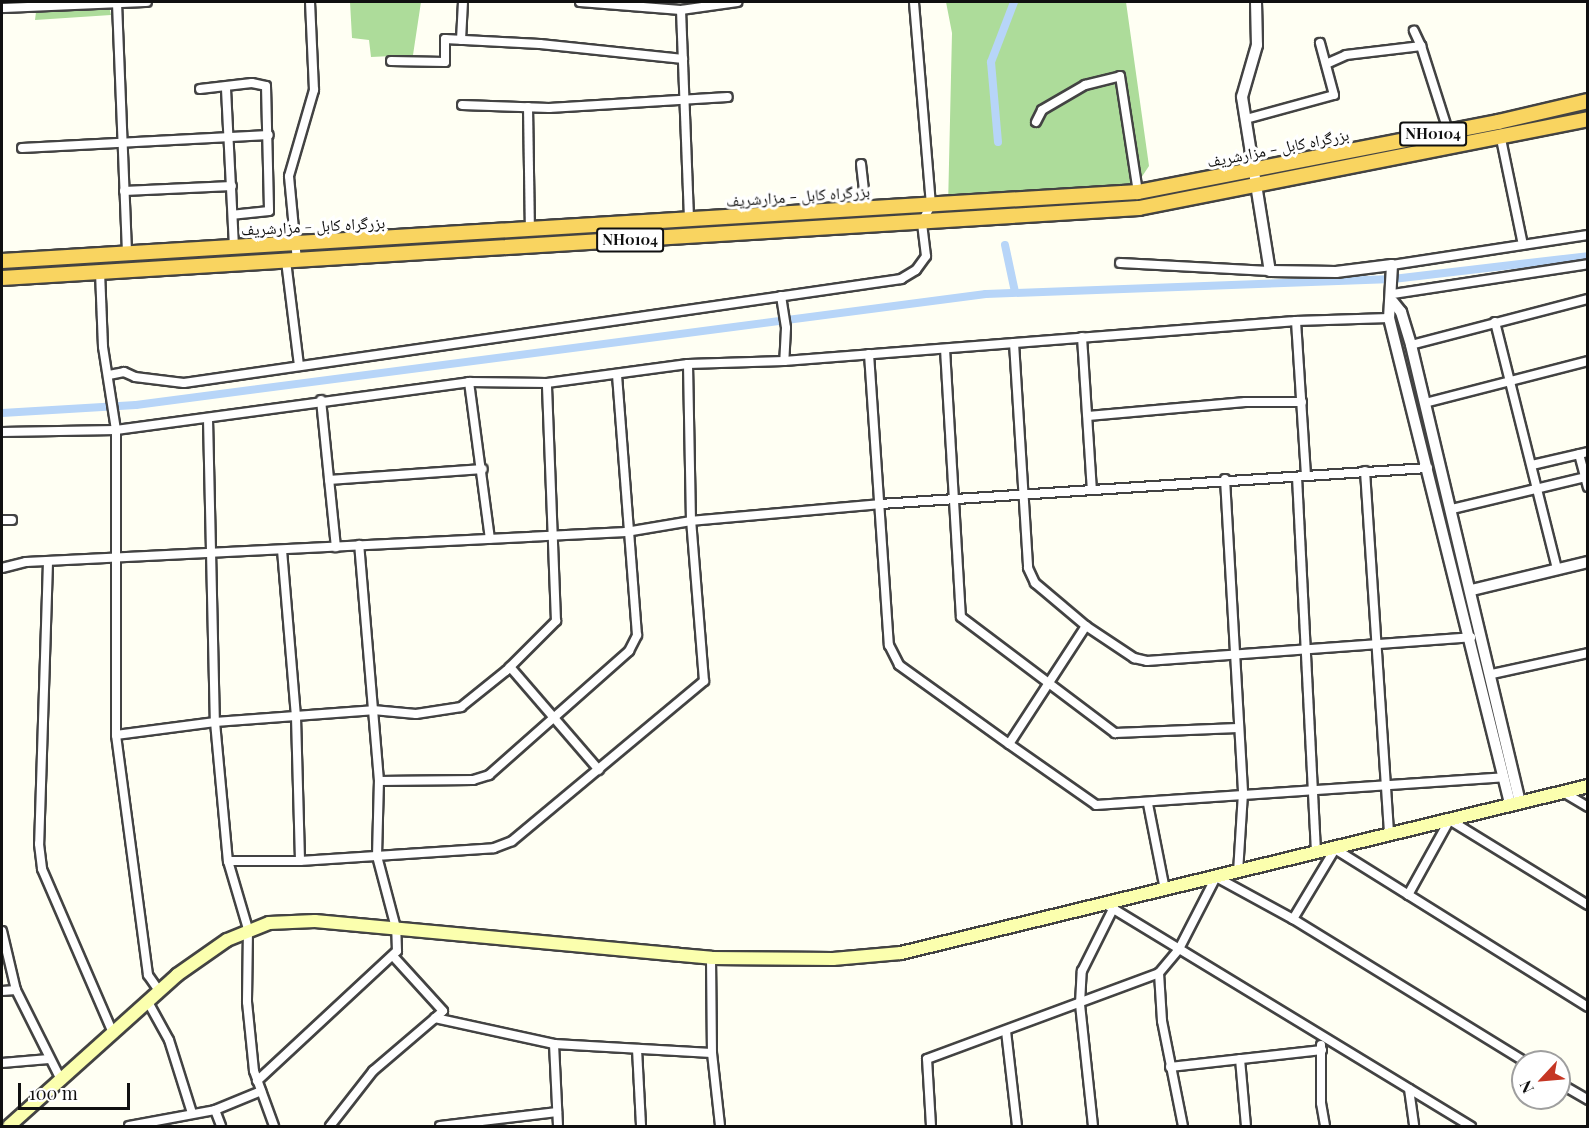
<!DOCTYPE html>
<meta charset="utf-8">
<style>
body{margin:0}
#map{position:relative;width:1589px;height:1128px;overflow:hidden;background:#fffff3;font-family:"Playfair Display","Noto Naskh Arabic",serif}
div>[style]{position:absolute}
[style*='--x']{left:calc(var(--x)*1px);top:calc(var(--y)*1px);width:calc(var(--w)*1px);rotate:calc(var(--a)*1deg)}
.forest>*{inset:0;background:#addc9a}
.canal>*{height:8px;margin:-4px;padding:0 4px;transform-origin:4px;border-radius:4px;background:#b7d5f8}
.roads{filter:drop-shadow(2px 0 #434343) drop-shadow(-2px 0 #434343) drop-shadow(0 2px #434343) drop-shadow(0 -2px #434343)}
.minor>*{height:8px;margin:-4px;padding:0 4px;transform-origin:4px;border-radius:4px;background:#fff}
.tertiary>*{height:10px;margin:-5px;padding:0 5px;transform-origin:5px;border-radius:5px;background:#fff}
.secondary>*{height:12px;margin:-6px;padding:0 6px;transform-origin:6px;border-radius:6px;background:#fbffae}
.trunk>*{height:14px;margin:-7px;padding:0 7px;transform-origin:7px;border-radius:7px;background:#f9d460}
span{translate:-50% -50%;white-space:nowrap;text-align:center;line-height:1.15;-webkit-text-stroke:6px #fff;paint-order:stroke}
.shield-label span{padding:2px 4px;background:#fff;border:2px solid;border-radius:4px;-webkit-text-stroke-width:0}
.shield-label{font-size:15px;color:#101010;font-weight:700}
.street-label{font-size:16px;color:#101010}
.frame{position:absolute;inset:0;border:3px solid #101010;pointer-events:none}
.north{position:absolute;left:1511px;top:1050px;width:60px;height:60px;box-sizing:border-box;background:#fff;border:2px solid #9f9f9f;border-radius:50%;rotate:244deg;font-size:16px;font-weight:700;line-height:24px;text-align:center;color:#101010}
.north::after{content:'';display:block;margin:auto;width:21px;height:27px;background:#c53624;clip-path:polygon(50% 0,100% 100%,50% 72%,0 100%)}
.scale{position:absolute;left:18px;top:1083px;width:112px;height:27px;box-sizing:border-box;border:3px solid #101010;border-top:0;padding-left:8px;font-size:18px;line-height:21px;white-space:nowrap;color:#101010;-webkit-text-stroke:4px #fff;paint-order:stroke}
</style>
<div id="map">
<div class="forest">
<div style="clip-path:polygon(350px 2px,421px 2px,413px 55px,371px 57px,369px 40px,352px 38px)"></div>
<div style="clip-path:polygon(946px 2px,1126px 2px,1149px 166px,1131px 193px,948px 207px,952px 33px)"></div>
<div style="clip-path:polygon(109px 6px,111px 15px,35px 20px,36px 12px)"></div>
</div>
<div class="canal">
<div style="--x:998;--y:142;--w:80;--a:-95"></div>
<div style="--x:991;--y:62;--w:64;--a:-69"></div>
<div style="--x:1005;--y:245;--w:48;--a:78"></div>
<div style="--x:2;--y:413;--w:134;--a:-3.4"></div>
<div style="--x:136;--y:405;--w:857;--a:-7.44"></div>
<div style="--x:986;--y:294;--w:407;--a:-2.1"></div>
<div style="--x:1393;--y:279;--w:196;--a:-6.7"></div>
</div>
<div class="roads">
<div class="minor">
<div style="--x:580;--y:2;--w:101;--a:4.5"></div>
<div style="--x:681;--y:10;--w:57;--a:-8.1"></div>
<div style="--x:117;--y:3;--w:251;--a:87.7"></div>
<div style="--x:2;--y:8;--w:145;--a:-2.4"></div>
<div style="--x:681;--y:10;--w:210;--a:87.8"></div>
<div style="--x:461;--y:40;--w:38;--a:-87"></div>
<div style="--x:1421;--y:46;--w:92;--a:72.3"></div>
<div style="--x:391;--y:61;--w:54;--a:1.1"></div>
<div style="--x:445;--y:62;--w:23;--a:-90"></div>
<div style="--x:445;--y:39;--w:95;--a:3"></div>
<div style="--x:540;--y:44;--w:144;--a:6"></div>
<div style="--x:1326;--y:64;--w:22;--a:-24"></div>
<div style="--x:1346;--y:55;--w:76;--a:-6.8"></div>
<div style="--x:1421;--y:46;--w:17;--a:-115"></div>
<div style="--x:200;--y:89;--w:52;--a:-6.6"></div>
<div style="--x:252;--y:83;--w:14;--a:12"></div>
<div style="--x:266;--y:86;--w:125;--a:88.6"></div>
<div style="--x:269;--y:211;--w:36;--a:174"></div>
<div style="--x:226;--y:89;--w:158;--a:87.1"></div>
<div style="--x:462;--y:105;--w:87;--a:2"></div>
<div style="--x:549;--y:108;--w:179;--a:-3.5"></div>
<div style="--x:528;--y:107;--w:122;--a:89.1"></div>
<div style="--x:1246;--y:119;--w:91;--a:-15.3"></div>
<div style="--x:1334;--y:95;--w:54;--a:-105.1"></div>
<div style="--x:1036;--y:122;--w:13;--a:-63"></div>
<div style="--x:1042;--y:110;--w:50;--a:-30.2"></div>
<div style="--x:1085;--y:85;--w:36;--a:-14"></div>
<div style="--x:1120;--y:76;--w:117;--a:81.2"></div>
<div style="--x:1500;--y:134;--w:113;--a:78.3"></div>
<div style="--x:22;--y:148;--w:247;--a:-3"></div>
<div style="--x:861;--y:164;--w:44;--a:83.5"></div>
<div style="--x:124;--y:191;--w:108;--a:-2.7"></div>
<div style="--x:286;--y:261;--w:105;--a:82.9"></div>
<div style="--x:297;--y:261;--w:85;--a:-95.4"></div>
<div style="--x:289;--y:176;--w:90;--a:-73.8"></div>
<div style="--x:314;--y:90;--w:88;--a:-92.6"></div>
<div style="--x:1120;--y:263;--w:150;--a:3.1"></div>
<div style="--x:1392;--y:265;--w:198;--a:-8.7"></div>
<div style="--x:100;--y:272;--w:75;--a:87.7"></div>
<div style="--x:103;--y:347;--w:84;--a:81.1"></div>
<div style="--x:116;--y:430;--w:305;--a:90"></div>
<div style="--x:116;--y:735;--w:242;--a:82.4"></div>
<div style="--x:148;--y:975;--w:19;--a:55"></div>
<div style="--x:1393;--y:294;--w:197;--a:-8.7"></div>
<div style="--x:781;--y:296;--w:32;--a:81"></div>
<div style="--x:786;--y:328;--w:33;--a:93"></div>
<div style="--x:1296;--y:321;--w:155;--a:86.3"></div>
<div style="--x:1495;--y:322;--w:255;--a:75.9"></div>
<div style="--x:1082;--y:337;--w:153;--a:86.3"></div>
<div style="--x:1014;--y:343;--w:225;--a:86.4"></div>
<div style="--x:1028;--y:568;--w:17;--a:65"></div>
<div style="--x:1035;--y:583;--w:67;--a:40.1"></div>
<div style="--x:1411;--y:345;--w:183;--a:-14.6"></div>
<div style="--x:945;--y:349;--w:268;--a:86.6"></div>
<div style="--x:961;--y:617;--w:193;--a:37"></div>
<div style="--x:1115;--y:733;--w:123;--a:-2.3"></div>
<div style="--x:869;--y:354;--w:292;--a:86.1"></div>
<div style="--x:889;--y:645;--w:22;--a:63"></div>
<div style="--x:899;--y:665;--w:135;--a:35.7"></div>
<div style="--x:1009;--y:744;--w:141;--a:-56.9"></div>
<div style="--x:1086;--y:626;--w:58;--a:33.7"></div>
<div style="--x:1134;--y:658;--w:13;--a:13"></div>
<div style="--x:1147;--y:661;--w:325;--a:-4.2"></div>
<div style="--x:109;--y:375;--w:15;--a:-11"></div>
<div style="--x:124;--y:372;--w:12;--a:24"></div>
<div style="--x:135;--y:377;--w:49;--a:7"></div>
<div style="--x:184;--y:383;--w:725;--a:-8.25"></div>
<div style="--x:901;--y:279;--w:17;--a:-31"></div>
<div style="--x:916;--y:270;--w:17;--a:-54"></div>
<div style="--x:926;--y:256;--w:34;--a:-97"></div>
<div style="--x:922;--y:222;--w:19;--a:-62"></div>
<div style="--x:931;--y:205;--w:204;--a:-94.8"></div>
<div style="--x:469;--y:382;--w:158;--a:82.4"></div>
<div style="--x:321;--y:400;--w:148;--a:84.2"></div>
<div style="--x:1425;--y:403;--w:168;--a:-14.4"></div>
<div style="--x:1088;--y:416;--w:158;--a:-5.1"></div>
<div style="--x:1245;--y:402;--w:57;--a:0"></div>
<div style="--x:208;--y:419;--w:303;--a:88.7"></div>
<div style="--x:215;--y:722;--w:140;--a:84.7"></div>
<div style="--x:228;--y:861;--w:71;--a:73.6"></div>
<div style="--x:248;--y:929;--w:73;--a:90.8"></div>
<div style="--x:247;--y:1002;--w:69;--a:84.2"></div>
<div style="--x:254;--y:1071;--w:59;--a:70"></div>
<div style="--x:2;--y:432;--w:114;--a:-1"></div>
<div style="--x:116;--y:430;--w:356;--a:-7.7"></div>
<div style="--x:469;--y:382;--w:78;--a:0.7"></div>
<div style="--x:547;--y:383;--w:142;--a:-7.7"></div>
<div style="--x:688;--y:364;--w:96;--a:-1.8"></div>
<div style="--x:784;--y:361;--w:514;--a:-4.47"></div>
<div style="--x:1296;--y:321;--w:93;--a:-1.8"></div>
<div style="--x:1579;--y:454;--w:34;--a:75"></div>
<div style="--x:1532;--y:465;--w:57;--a:-13.1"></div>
<div style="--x:1365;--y:471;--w:364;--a:86.2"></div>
<div style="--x:1297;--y:477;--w:375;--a:87.1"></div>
<div style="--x:1225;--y:479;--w:315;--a:86.7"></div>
<div style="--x:1243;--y:793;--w:79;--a:93.6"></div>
<div style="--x:329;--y:480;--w:154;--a:-4.1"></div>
<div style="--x:1452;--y:509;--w:137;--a:-13.5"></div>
<div style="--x:2;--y:520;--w:10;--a:0"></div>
<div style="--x:282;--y:550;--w:168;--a:85.2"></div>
<div style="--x:296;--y:717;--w:144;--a:88.4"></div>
<div style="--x:48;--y:562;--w:282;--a:91.8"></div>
<div style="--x:39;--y:844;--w:25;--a:83"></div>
<div style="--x:42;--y:869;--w:179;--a:66.6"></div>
<div style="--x:2;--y:568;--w:25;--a:-14"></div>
<div style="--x:26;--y:562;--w:601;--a:-2.86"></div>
<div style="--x:626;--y:532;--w:66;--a:-9.6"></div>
<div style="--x:691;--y:521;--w:190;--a:-5.1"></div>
<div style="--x:880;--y:504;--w:549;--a:-3.76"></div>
<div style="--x:510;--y:667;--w:136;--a:49.2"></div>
<div style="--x:1492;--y:674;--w:98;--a:-12.3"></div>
<div style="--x:116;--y:735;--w:100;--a:-7.5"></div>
<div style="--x:215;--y:722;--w:158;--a:-4.3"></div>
<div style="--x:373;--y:710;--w:43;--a:5.3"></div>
<div style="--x:416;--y:714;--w:46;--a:-8.8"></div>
<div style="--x:461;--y:707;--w:58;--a:-38.7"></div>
<div style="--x:506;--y:671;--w:71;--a:-45"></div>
<div style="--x:556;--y:621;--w:238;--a:-92.2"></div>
<div style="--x:1009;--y:744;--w:106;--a:35"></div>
<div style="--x:1096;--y:805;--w:409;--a:-3.9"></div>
<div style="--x:379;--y:781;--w:94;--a:-0.6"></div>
<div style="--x:473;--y:780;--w:17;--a:-17"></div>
<div style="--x:489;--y:775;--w:187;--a:-41.5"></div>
<div style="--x:629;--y:651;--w:18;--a:-63"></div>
<div style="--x:637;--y:635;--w:261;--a:-94.4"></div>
<div style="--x:1563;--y:792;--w:29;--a:31"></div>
<div style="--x:1148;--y:804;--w:88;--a:78.8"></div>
<div style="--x:1448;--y:819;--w:164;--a:31.6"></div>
<div style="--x:228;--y:861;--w:72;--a:0"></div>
<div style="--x:300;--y:861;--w:194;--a:-3.8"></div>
<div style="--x:494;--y:848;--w:19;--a:-21"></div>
<div style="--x:512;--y:841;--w:250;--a:-39.8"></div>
<div style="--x:704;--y:681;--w:161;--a:-94.6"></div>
<div style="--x:691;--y:521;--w:157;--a:-91.1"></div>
<div style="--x:1408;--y:895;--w:85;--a:-61"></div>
<div style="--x:1107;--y:905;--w:426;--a:31.3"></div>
<div style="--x:1293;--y:919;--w:82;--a:-59"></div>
<div style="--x:1335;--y:849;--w:298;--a:32"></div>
<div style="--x:2;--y:931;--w:61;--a:76.7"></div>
<div style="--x:16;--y:990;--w:101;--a:63.4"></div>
<div style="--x:393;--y:956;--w:74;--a:47.7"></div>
<div style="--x:443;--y:1011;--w:11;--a:139"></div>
<div style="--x:711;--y:958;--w:95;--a:89.4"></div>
<div style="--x:712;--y:1053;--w:73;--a:83.7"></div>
<div style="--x:1159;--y:973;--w:48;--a:86.4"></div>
<div style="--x:1162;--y:1021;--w:107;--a:78.7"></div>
<div style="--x:2;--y:991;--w:14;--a:-4"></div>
<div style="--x:148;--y:1002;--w:43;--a:61.1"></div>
<div style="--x:169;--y:1040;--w:77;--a:72.5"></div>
<div style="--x:1006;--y:1031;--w:96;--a:83.4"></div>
<div style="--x:554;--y:1044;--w:82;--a:87.2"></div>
<div style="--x:1321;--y:1045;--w:58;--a:90"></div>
<div style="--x:1321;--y:1103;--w:23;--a:80"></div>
<div style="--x:637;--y:1049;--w:77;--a:87"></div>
<div style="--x:1240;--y:1059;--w:67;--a:84.9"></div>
<div style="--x:2;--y:1063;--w:47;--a:-4.9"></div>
<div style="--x:1170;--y:1067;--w:153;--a:-6.4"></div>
<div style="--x:257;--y:1081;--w:191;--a:-42.9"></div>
<div style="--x:397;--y:951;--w:23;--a:-92"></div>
<div style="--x:396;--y:928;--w:74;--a:-104.8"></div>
<div style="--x:377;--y:856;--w:75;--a:-88.5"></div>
<div style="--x:379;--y:781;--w:237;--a:-94.8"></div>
<div style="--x:1559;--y:1083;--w:34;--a:30"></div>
<div style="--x:1409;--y:1089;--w:37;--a:82"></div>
<div style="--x:215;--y:1110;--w:17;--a:69"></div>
<div style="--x:129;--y:1126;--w:87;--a:-10.5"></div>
<div style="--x:215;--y:1110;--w:50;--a:-22.4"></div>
<div style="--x:330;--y:1126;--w:70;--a:-52"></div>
<div style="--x:373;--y:1071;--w:82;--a:-40.5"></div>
<div style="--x:435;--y:1018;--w:122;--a:12.3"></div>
<div style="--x:554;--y:1044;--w:158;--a:3.3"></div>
<div style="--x:440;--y:1126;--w:118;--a:-6.8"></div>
<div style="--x:931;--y:1126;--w:67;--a:-93.4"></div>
<div style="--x:927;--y:1059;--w:247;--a:-20.3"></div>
<div style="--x:1159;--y:973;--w:31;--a:-50"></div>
<div style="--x:1179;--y:949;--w:81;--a:-62.8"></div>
<div style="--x:1216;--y:877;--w:88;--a:28.6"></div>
<div style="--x:1293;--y:919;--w:273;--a:31.6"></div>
<div style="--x:1093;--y:1126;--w:123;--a:-96.1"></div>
<div style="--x:1080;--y:1004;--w:33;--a:-87"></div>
<div style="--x:1082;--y:971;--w:69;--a:-63.4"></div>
</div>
<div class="tertiary">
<div style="--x:1256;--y:2;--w:43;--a:88.7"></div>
<div style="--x:1257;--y:45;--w:54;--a:106.1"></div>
<div style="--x:1242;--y:97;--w:176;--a:80.9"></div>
<div style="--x:1270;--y:271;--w:66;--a:0.9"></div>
<div style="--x:1336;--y:272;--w:56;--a:-7.1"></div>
<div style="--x:1392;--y:265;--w:53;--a:93.2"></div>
<div style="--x:1389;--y:318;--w:500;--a:76"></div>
<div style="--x:1393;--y:302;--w:13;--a:51"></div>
<div style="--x:1401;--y:312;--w:34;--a:73"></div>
<div style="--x:1411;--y:345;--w:469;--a:76.6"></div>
<div style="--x:1472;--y:590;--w:119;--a:-13.6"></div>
</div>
<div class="secondary">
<div style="--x:9;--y:1126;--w:226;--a:-41.9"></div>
<div style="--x:177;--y:975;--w:61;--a:-35"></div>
<div style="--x:227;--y:940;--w:45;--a:-22"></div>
<div style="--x:269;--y:923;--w:46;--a:-2.5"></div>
<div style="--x:315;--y:921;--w:398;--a:5.3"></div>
<div style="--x:711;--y:958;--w:122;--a:0.5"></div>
<div style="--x:833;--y:959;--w:68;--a:-5"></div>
<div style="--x:901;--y:953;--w:707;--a:-13.66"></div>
</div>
<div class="trunk">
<div style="--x:2;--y:261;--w:1138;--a:-3.48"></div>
<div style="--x:1138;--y:192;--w:367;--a:-11"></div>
<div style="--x:1498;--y:122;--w:92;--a:-13.1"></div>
<div style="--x:2;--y:278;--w:1139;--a:-3.52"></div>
<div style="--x:1139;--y:208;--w:458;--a:-11.2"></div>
</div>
</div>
<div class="shield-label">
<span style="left:1433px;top:134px">NH0104</span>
<span style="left:630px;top:240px">NH0104</span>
</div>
<div class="street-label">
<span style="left:1278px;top:148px;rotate:-11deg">بزرگراه کابل - مزارشریف</span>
<span style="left:798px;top:196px;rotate:-4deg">بزرگراه کابل - مزارشریف</span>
<span style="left:313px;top:226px;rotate:-3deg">بزرگراه کابل - مزارشریف</span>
</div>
<div class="frame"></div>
<div class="north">N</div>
<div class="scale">100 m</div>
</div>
